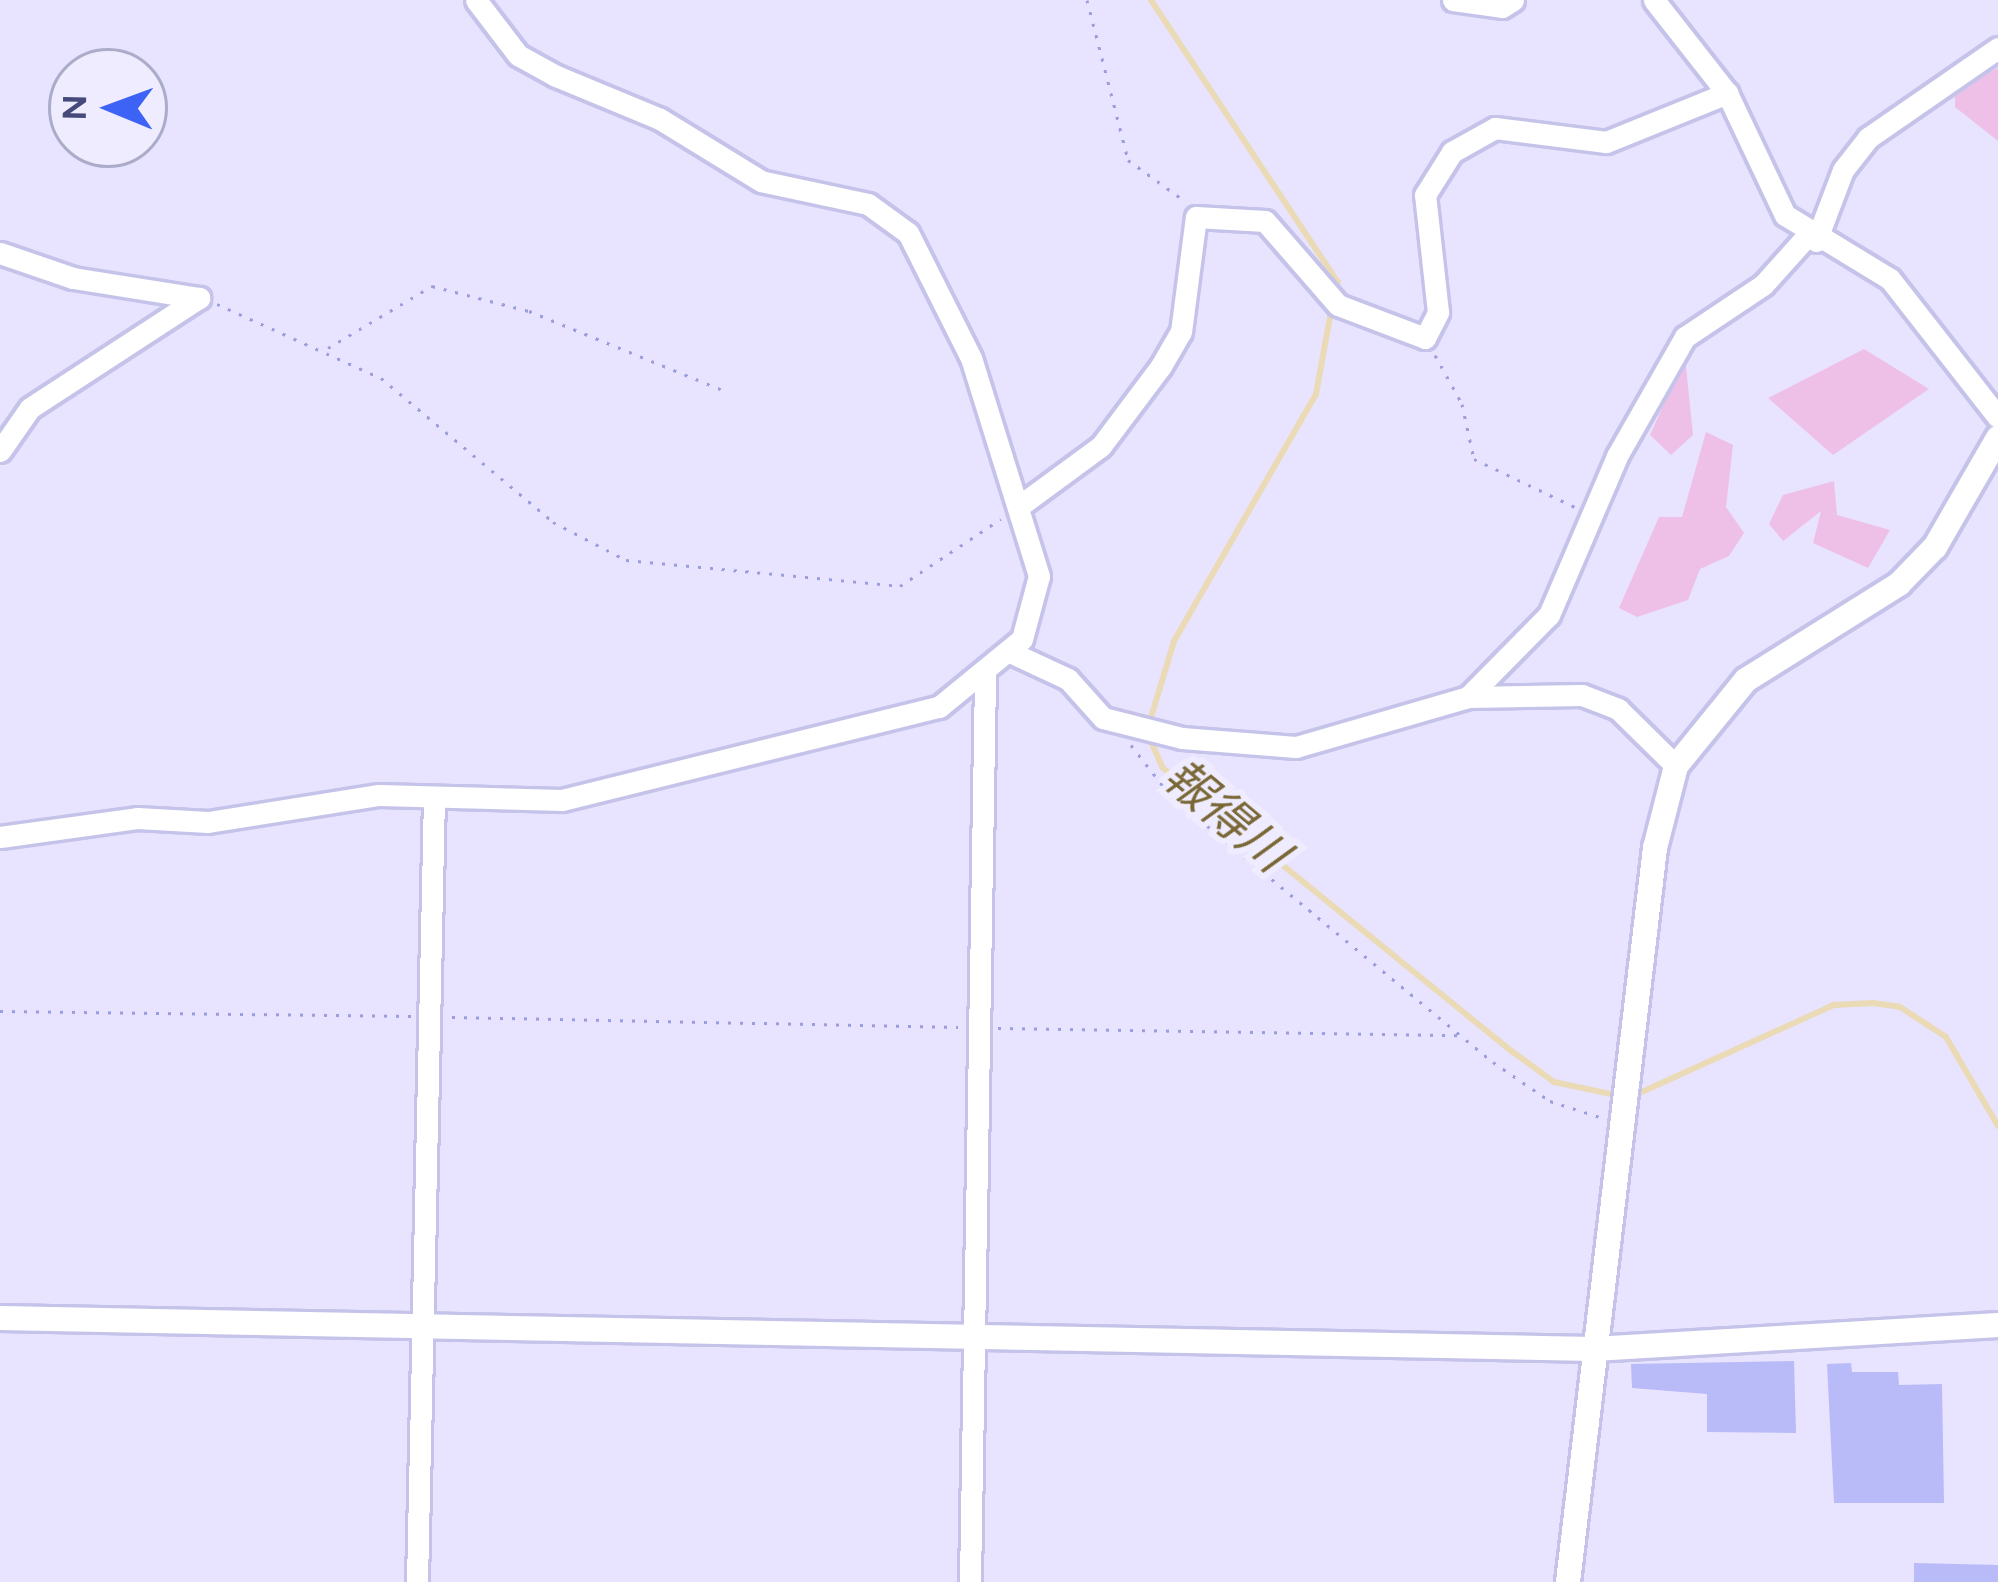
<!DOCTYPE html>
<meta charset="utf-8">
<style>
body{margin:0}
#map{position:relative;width:1998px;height:1582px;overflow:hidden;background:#e8e3ff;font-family:Figtree,"Noto Sans JP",sans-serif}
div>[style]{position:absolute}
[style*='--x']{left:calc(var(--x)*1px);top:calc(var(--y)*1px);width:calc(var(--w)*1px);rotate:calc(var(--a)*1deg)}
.green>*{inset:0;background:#eec0e7}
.stream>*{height:6px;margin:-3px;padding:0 3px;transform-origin:3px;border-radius:3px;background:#eadbb6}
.building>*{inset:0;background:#b8bbf7}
.path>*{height:3px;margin-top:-1.5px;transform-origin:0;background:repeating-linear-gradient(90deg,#9b9edc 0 3px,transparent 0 12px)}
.roads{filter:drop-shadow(3px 0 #c5c3e9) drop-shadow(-3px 0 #c5c3e9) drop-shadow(0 3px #c5c3e9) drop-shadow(0 -3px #c5c3e9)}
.minor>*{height:21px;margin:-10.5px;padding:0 10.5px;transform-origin:10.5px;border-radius:10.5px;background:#fff}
.tertiary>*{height:24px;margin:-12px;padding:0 12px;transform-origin:12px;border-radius:12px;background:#fff}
span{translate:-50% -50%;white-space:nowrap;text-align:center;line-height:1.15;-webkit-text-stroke:12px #efecff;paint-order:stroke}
.water-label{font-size:48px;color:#796735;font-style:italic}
.north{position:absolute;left:48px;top:48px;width:120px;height:120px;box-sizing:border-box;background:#efecff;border:3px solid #ababca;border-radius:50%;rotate:271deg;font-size:33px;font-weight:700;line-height:48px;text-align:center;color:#464a7a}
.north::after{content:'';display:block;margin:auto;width:42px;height:54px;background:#3c63f5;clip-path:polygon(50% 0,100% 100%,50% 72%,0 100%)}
</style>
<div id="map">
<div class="green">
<div style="clip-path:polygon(1998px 68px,1998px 141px,1955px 107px,1955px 88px)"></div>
<div style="clip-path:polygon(1864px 349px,1929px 389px,1833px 455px,1768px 398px)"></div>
<div style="clip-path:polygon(1685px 357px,1693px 435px,1671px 455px,1650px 435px)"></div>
<div style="clip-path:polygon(1706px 432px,1733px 445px,1726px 507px,1744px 533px,1729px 556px,1700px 569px,1688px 600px,1637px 617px,1619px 608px,1659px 517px,1682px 517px)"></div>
<div style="clip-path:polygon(1834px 481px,1837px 515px,1890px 530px,1868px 568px,1813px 543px,1821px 511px,1783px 541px,1769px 524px,1783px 495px)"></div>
</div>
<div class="stream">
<div style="--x:1151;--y:0;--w:338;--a:56.5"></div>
<div style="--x:1338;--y:282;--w:11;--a:105"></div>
<div style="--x:1149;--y:724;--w:87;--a:-73.2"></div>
<div style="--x:1174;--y:641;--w:285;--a:-60.1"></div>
<div style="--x:1316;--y:394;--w:89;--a:-79.7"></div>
<div style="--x:1149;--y:737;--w:34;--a:66"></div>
<div style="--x:1163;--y:768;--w:451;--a:39.1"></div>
<div style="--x:1513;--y:1052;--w:51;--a:36.2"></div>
<div style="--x:1554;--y:1082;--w:67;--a:12"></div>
<div style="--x:1633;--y:1096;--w:221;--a:-24.4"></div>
<div style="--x:1834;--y:1005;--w:39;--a:-3"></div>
<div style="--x:1873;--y:1003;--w:27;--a:8"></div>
<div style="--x:1900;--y:1007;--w:55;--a:33.1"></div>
<div style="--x:1946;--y:1037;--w:103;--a:59.7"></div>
</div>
<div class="building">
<div style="clip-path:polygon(1794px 1361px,1796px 1433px,1707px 1432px,1707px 1394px,1632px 1388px,1631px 1364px)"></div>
<div style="clip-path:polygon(1851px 1363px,1852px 1372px,1898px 1372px,1899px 1385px,1942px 1384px,1944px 1503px,1834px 1503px,1827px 1364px)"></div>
<div style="clip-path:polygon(1914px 1563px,1998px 1565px,1998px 1582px,1914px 1582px)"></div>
</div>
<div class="path">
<div style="--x:1087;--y:0;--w:165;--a:75.6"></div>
<div style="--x:1128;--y:160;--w:67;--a:35.8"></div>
<div style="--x:217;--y:304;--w:180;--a:24.3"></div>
<div style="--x:381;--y:378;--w:224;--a:39.9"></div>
<div style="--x:553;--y:522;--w:82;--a:27.5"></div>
<div style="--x:626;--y:560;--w:275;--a:5.4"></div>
<div style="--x:900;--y:586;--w:121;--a:-33.6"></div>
<div style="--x:328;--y:348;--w:121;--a:-30.8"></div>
<div style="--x:432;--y:286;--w:100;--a:14.5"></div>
<div style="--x:529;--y:311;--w:214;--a:22.2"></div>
<div style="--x:1435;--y:355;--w:56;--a:61.1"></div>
<div style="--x:1462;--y:404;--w:56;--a:77.7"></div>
<div style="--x:1474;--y:459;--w:112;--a:25.4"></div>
<div style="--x:1131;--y:745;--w:63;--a:52"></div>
<div style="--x:1170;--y:795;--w:419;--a:39.6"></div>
<div style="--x:1493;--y:1062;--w:69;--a:34.4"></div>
<div style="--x:1550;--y:1101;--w:56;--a:17.8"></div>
<div style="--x:0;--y:1011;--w:412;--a:0.7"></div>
<div style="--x:452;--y:1017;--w:506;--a:1.13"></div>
<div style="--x:998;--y:1028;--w:462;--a:0.9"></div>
</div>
<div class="roads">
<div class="minor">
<div style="--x:1453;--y:0;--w:49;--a:8.1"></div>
<div style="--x:1502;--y:7;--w:13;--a:-32"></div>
<div style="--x:1654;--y:0;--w:118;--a:51.9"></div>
<div style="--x:1727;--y:93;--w:135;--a:64.6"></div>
<div style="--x:1785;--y:215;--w:123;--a:31.4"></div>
<div style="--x:1890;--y:279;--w:175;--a:52"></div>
<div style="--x:1816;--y:241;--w:76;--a:-69.2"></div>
<div style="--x:1843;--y:170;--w:41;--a:-52"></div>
<div style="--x:1868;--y:138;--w:158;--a:-34.7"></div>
<div style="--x:0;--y:253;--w:77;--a:18.9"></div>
<div style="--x:73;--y:278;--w:128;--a:9"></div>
<div style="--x:0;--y:451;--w:52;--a:-55.1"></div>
<div style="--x:30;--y:408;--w:202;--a:-33.1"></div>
<div style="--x:1018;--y:507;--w:103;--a:-36.3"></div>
<div style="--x:1101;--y:446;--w:100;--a:-53.1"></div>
<div style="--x:1161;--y:366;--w:39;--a:-60"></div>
<div style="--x:1181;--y:332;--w:116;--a:-82.6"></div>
<div style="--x:1196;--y:217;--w:69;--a:3.3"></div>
<div style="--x:1265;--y:221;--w:111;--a:49"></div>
<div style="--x:1338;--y:305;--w:93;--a:20.8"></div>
<div style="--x:1425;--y:338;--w:29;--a:-63"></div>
<div style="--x:1438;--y:312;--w:118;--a:-96.3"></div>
<div style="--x:1425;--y:195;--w:51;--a:-57.9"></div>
<div style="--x:1452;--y:152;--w:49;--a:-29.2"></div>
<div style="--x:1495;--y:128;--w:112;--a:7.2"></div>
<div style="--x:1606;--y:142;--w:131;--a:-22"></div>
<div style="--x:1012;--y:653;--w:62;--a:24.9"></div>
<div style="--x:1068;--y:679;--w:52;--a:48.1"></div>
<div style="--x:1103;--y:718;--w:81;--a:14.2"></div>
<div style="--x:1182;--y:738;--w:114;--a:4.5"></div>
<div style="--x:1296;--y:747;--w:179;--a:-16.2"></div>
<div style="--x:1468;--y:697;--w:114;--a:-1"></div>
<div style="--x:1582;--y:695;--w:39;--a:21"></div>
<div style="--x:1618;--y:709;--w:81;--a:44.5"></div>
<div style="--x:1468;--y:697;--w:115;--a:-45.4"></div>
<div style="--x:1549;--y:615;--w:173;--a:-66.8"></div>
<div style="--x:1617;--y:456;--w:137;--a:-60.3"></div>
<div style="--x:1685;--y:337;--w:94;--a:-33.7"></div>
<div style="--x:1763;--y:285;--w:66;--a:-48.1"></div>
<div style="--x:0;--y:837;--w:138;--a:-7.9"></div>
<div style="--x:137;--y:818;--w:71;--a:3.2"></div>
<div style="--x:208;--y:822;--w:173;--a:-9"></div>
<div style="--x:379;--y:795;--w:183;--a:1.6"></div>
<div style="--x:562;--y:800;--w:388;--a:-13.9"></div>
<div style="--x:939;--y:707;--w:107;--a:-39.3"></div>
<div style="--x:1022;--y:639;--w:65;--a:-74.9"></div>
<div style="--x:1039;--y:576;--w:228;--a:-107.3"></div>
<div style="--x:971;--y:358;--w:140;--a:-116.7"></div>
<div style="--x:908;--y:233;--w:49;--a:-144.1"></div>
<div style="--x:868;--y:204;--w:109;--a:-167.9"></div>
<div style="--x:761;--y:181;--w:119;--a:-148.5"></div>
<div style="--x:660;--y:119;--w:113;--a:-157.5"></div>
<div style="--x:556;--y:76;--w:43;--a:-151.1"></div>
<div style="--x:518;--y:55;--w:69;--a:-127.4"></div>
<div style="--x:417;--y:1582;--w:785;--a:-88.76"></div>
<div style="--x:970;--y:1582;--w:908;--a:-89.05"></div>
</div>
<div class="tertiary">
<div style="--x:0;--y:1318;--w:1594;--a:1.11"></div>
<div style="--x:1594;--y:1349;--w:405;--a:-3.4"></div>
<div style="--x:1568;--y:1582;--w:739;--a:-83.24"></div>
<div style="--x:1655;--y:848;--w:85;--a:-75.6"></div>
<div style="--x:1676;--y:766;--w:111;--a:-50.9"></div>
<div style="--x:1746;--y:680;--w:181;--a:-32.1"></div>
<div style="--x:1899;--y:584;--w:52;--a:-45.8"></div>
<div style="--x:1935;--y:547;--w:126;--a:-60"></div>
</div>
</div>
<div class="water-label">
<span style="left:1226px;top:815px;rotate:40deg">報得川</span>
</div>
<div class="north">N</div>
</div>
